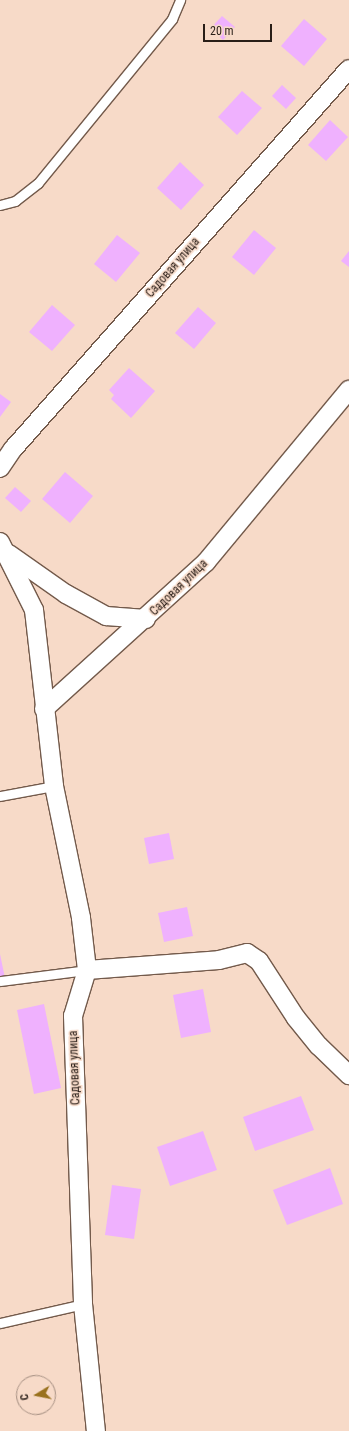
<!DOCTYPE html>
<meta charset="utf-8">
<style>
body{margin:0}
#map{position:relative;width:349px;height:1431px;overflow:hidden;background:#f7dac8;font-family:"Roboto Condensed",sans-serif}
div>[style]{position:absolute}
[style*='--x']{left:calc(var(--x)*1px);top:calc(var(--y)*1px);width:calc(var(--w)*1px);rotate:calc(var(--a)*1deg)}
.building>*{inset:0;background:#efb1fe}
.roads{filter:drop-shadow(1px 0 #735a4b) drop-shadow(-1px 0 #735a4b) drop-shadow(0 1px #735a4b) drop-shadow(0 -1px #735a4b)}
.service>*{height:9px;margin:-4.5px;padding:0 4.5px;transform-origin:4.5px;border-radius:4.5px;background:#fff}
.minor>*{height:18px;margin:-9px;padding:0 9px;transform-origin:9px;border-radius:9px;background:#fff}
span{translate:-50% -50%;white-space:nowrap;text-align:center;line-height:1.15;-webkit-text-stroke:3px #f7dac8;paint-order:stroke}
.street-label{font-size:12px;color:#291e18}
.north{position:absolute;left:16px;top:1375px;width:40px;height:40px;box-sizing:border-box;background:#f7dac8;border:1px solid #a58f82;border-radius:50%;rotate:260deg;font-size:11px;font-weight:700;line-height:16px;text-align:center;color:#291e18}
.north::after{content:'';display:block;margin:auto;width:14px;height:18px;background:#99711d;clip-path:polygon(50% 0,100% 100%,50% 72%,0 100%)}
.scale{position:absolute;left:203px;top:24px;width:69px;height:18px;box-sizing:border-box;border:2px solid #291e18;border-top:0;padding-left:5px;font-size:12px;line-height:14px;white-space:nowrap;color:#291e18;-webkit-text-stroke:3px #f7dac8;paint-order:stroke}
</style>
<div id="map">
<div class="building">
<div style="clip-path:polygon(222px 16px,235px 27px,223px 40px,211px 28px)"></div>
<div style="clip-path:polygon(304px 19px,327px 39px,304px 66px,281px 46px)"></div>
<div style="clip-path:polygon(282px 85px,296px 98px,286px 109px,272px 96px)"></div>
<div style="clip-path:polygon(242px 91px,262px 108px,237px 135px,218px 117px)"></div>
<div style="clip-path:polygon(330px 120px,348px 137px,326px 161px,308px 145px)"></div>
<div style="clip-path:polygon(180px 162px,204px 185px,181px 210px,157px 188px)"></div>
<div style="clip-path:polygon(254px 230px,276px 248px,254px 275px,232px 257px)"></div>
<div style="clip-path:polygon(117px 235px,140px 253px,116px 282px,94px 264px)"></div>
<div style="clip-path:polygon(349px 251px,349px 267px,341px 261px)"></div>
<div style="clip-path:polygon(52px 305px,75px 325px,52px 351px,29px 332px)"></div>
<div style="clip-path:polygon(198px 307px,216px 323px,194px 349px,175px 333px)"></div>
<div style="clip-path:polygon(129px 368px,155px 391px,131px 418px,111px 399px,114px 395px,109px 390px)"></div>
<div style="clip-path:polygon(0 394px,11px 402px,0 417px)"></div>
<div style="clip-path:polygon(65px 472px,93px 496px,70px 523px,42px 499px)"></div>
<div style="clip-path:polygon(15px 487px,31px 501px,21px 512px,5px 498px)"></div>
<div style="clip-path:polygon(169px 833px,174px 859px,149px 864px,144px 838px)"></div>
<div style="clip-path:polygon(187px 907px,193px 936px,164px 942px,158px 913px)"></div>
<div style="clip-path:polygon(0 954px,6px 983px,0 984px)"></div>
<div style="clip-path:polygon(203px 989px,211px 1032px,181px 1038px,173px 995px)"></div>
<div style="clip-path:polygon(44px 1004px,61px 1088px,34px 1094px,17px 1010px)"></div>
<div style="clip-path:polygon(301px 1096px,314px 1130px,255px 1151px,243px 1117px)"></div>
<div style="clip-path:polygon(203px 1131px,217px 1170px,170px 1186px,157px 1147px)"></div>
<div style="clip-path:polygon(330px 1168px,343px 1204px,287px 1225px,273px 1190px)"></div>
<div style="clip-path:polygon(112px 1185px,141px 1189px,134px 1239px,105px 1235px)"></div>
</div>
<div class="roads">
<div class="service">
<div style="--x:0;--y:205;--w:16;--a:-15"></div>
<div style="--x:15;--y:201;--w:29;--a:-38"></div>
<div style="--x:38;--y:183;--w:212;--a:-50.7"></div>
<div style="--x:172;--y:19;--w:21;--a:-67"></div>
<div style="--x:0;--y:796;--w:55;--a:-10.5"></div>
<div style="--x:0;--y:981;--w:88;--a:-7.2"></div>
<div style="--x:0;--y:1323;--w:85;--a:-12.9"></div>
</div>
<div class="minor">
<div style="--x:0;--y:468;--w:23;--a:-56"></div>
<div style="--x:13;--y:449;--w:507;--a:-48.52"></div>
<div style="--x:0;--y:542;--w:76;--a:63.4"></div>
<div style="--x:34;--y:610;--w:177;--a:83.5"></div>
<div style="--x:54;--y:786;--w:135;--a:78.4"></div>
<div style="--x:81;--y:918;--w:52;--a:83.4"></div>
<div style="--x:87;--y:970;--w:48;--a:106.9"></div>
<div style="--x:73;--y:1016;--w:288;--a:88"></div>
<div style="--x:83;--y:1304;--w:128;--a:84.2"></div>
<div style="--x:9;--y:554;--w:70;--a:35.1"></div>
<div style="--x:66;--y:594;--w:46;--a:28.8"></div>
<div style="--x:106;--y:616;--w:40;--a:4.3"></div>
<div style="--x:44;--y:709;--w:219;--a:-42.2"></div>
<div style="--x:206;--y:562;--w:224;--a:-50.3"></div>
<div style="--x:87;--y:970;--w:132;--a:-4.3"></div>
<div style="--x:219;--y:960;--w:29;--a:-14"></div>
<div style="--x:247;--y:953;--w:14;--a:34"></div>
<div style="--x:259;--y:961;--w:68;--a:57"></div>
<div style="--x:296;--y:1018;--w:36;--a:51"></div>
<div style="--x:319;--y:1046;--w:42;--a:44"></div>
</div>
</div>
<div class="street-label">
<span style="left:173px;top:268px;rotate:-49deg">Садовая улица</span>
<span style="left:179px;top:588px;rotate:-44deg">Садовая улица</span>
<span style="left:75px;top:1068px;rotate:-92deg">Садовая улица</span>
</div>
<div class="north">С</div>
<div class="scale">20 m</div>
</div>
